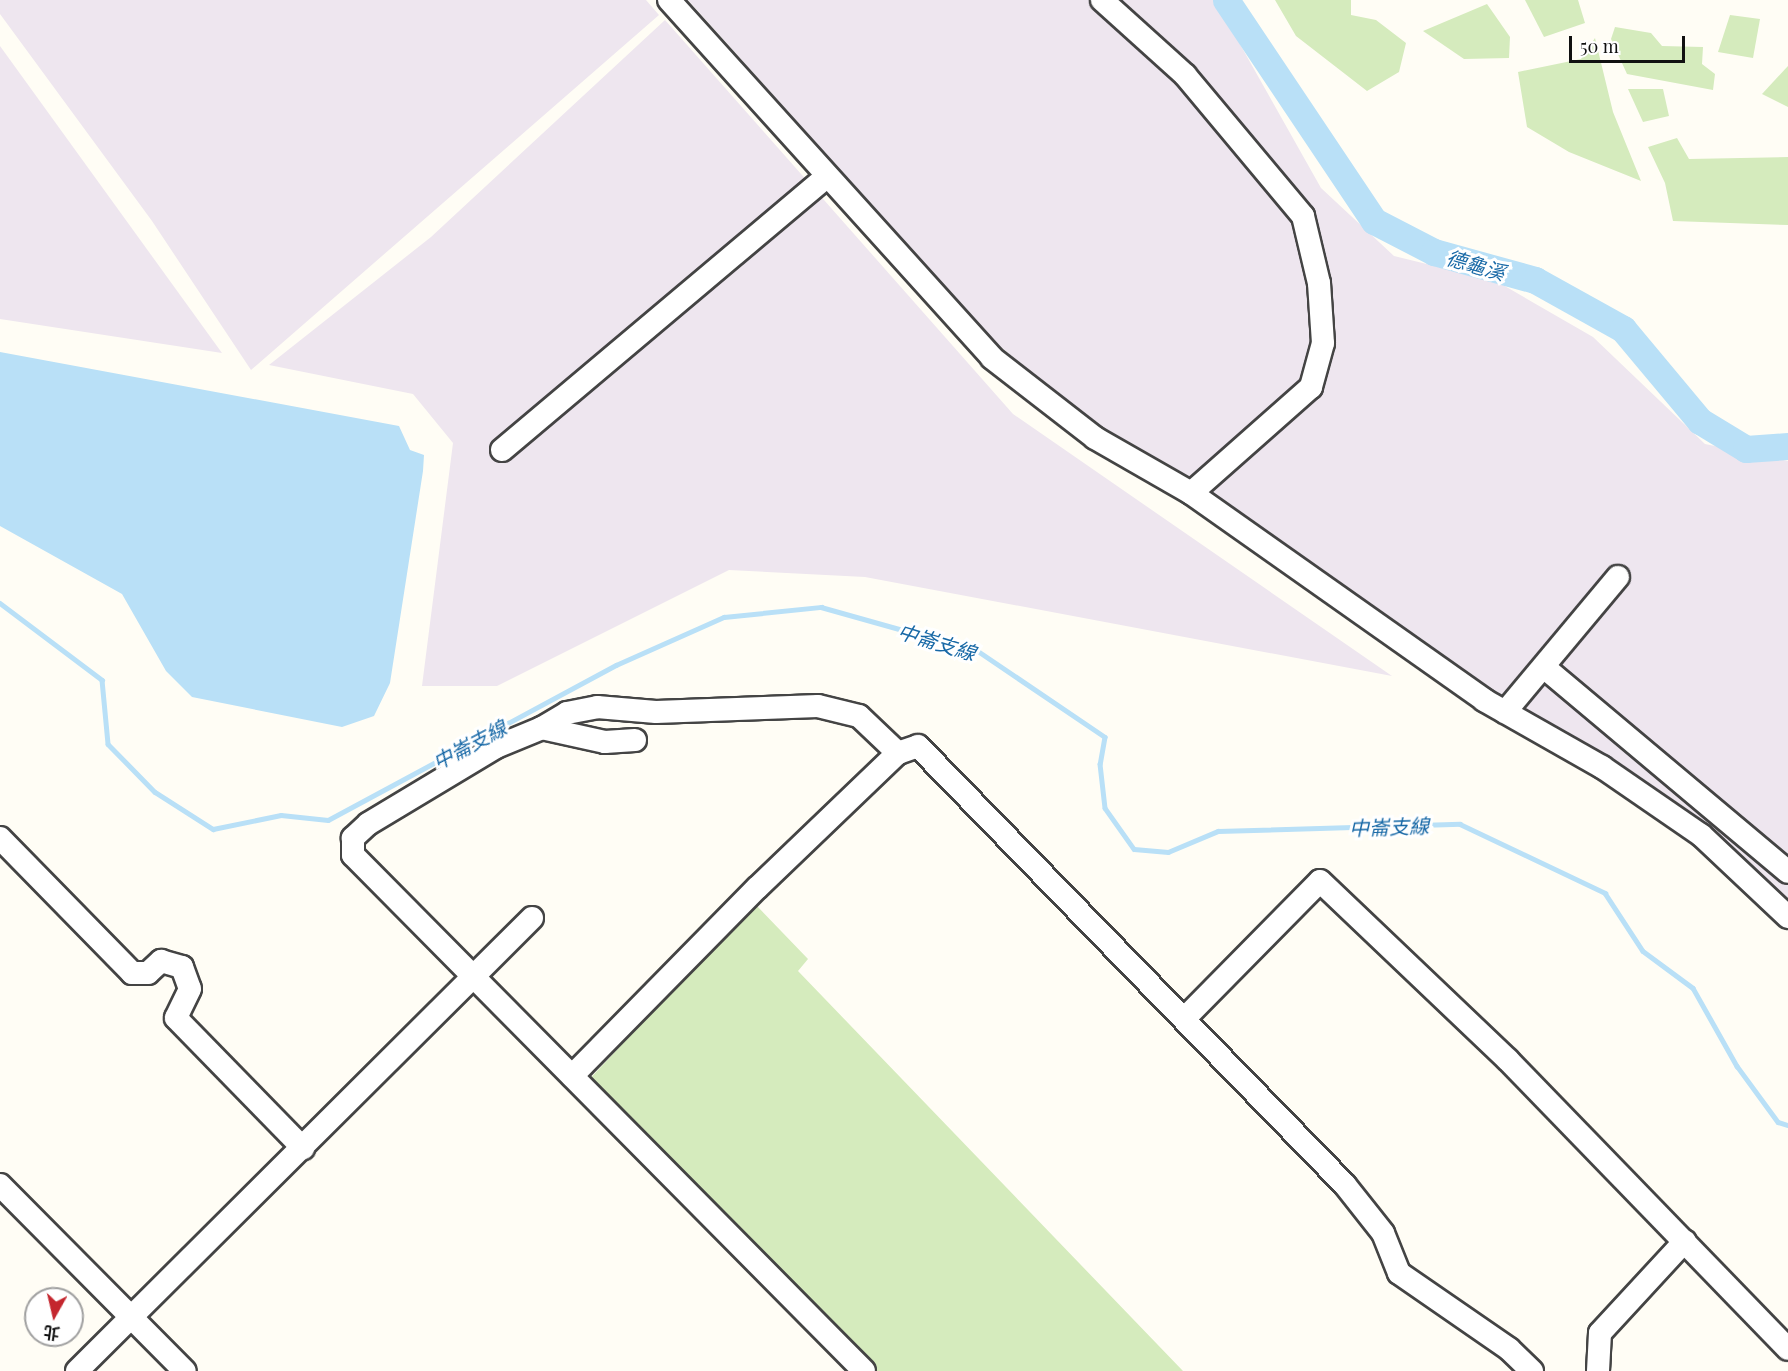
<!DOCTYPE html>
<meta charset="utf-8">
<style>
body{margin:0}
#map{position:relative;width:1788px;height:1371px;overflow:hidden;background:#fffdf5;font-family:"Playfair Display","Noto Sans TC",serif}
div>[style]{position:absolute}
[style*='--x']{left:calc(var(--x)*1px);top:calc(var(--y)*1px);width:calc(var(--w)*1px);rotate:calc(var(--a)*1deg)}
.industrial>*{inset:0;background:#eee6ef}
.green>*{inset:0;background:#d5ebbd}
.water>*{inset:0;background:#b9e0f7}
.stream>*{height:4.5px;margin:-2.25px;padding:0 2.25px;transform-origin:2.25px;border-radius:2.25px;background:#b9e0f7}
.river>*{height:27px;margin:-13.5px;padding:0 13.5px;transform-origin:13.5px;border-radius:13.5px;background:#b9e0f7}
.roads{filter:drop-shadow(2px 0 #444) drop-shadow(-2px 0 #444) drop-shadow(0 2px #444) drop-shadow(0 -2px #444)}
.minor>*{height:22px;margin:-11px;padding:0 11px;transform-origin:11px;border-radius:11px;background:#fff}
span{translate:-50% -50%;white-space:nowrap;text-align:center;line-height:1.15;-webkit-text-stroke:6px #fff;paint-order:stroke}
.water-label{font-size:20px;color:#1768a6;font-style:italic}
.north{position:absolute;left:24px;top:1287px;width:60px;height:60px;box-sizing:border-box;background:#fff;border:2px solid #a0a0a0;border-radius:50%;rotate:188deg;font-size:16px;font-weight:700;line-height:24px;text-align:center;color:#111}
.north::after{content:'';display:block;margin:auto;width:21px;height:27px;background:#c4262e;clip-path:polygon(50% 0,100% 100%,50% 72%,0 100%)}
.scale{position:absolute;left:1569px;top:36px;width:116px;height:27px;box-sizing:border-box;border:3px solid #111;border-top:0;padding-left:8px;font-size:18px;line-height:21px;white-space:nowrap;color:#111;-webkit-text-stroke:4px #fff;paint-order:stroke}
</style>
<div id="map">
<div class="industrial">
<div style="clip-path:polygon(0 0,646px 0,659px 15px,251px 370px,152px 221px,0 14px)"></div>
<div style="clip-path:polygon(688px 0,1215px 0,1321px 188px,1394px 256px,1496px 281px,1593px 337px,1705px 444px,1788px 461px,1788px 901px,1662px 792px,1467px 676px,1101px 431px,994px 341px)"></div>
<div style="clip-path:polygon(665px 20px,1013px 414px,1392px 676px,865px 577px,729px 570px,497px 686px,422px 686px,453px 443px,413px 394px,269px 365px,431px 237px)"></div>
<div style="clip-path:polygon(0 46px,222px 353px,0 319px)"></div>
</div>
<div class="green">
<div style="clip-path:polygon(1275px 0,1351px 0,1351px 15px,1376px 20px,1406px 43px,1399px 72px,1367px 91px,1296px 36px)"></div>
<div style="clip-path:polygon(1525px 0,1578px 0,1585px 23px,1544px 37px)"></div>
<div style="clip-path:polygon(1487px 4px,1510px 37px,1509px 58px,1464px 59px,1423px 31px)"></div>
<div style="clip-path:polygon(1730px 15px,1760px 19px,1753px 58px,1718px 52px)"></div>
<div style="clip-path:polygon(1615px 27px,1651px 33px,1662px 46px,1703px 47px,1702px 64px,1715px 74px,1713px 90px,1627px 74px,1611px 39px)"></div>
<div style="clip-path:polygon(1595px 38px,1613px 112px,1641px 181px,1569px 152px,1527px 127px,1518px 72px,1581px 59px)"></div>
<div style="clip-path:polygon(1788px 66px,1788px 107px,1762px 94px)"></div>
<div style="clip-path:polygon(1628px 89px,1663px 89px,1669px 116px,1643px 122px)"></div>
<div style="clip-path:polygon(1677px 138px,1689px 159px,1788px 157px,1788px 225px,1673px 221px,1665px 183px,1648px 147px)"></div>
<div style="clip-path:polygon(754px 903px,808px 959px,798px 971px,1183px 1371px,860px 1371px,634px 1143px,644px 1132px,584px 1085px)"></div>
</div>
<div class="water">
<div style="clip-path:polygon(0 352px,399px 426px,410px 450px,424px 455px,423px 471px,390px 683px,374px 716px,342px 727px,192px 697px,166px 671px,122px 594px,0 526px)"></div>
</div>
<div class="stream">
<div style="--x:0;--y:603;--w:128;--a:37"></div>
<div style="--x:102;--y:680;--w:64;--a:84.6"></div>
<div style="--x:108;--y:744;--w:67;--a:45.6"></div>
<div style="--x:155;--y:792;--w:69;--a:32.5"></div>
<div style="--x:213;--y:829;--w:69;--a:-11.6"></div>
<div style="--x:281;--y:815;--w:47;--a:6.1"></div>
<div style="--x:328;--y:820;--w:327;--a:-28.3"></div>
<div style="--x:616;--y:665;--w:118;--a:-24"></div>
<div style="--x:724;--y:617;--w:98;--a:-5.9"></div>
<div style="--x:821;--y:607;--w:163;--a:15.7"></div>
<div style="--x:978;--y:651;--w:153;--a:34.1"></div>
<div style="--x:1105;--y:737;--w:27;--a:100"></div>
<div style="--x:1100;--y:764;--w:44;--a:83.5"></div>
<div style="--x:1105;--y:808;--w:50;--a:54.7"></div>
<div style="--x:1134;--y:849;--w:34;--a:5"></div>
<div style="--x:1168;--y:852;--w:54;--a:-22.8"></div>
<div style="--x:1218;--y:831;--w:242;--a:-1.7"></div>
<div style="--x:1460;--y:824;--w:161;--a:25.4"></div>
<div style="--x:1605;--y:893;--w:69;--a:56.8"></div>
<div style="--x:1643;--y:951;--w:62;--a:36.5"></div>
<div style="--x:1693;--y:988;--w:90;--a:60.6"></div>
<div style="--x:1737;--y:1066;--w:69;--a:53.8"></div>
<div style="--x:1778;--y:1122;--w:10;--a:17"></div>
</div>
<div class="river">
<div style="--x:1226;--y:0;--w:266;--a:56.2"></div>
<div style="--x:1374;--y:221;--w:68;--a:27.3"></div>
<div style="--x:1434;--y:252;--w:105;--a:15.5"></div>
<div style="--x:1535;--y:280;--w:101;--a:29.1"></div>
<div style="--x:1623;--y:329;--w:120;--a:50.1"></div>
<div style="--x:1700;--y:421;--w:54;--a:31.3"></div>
<div style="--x:1746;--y:449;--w:42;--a:-4.1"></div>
</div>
<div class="roads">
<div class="minor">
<div style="--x:669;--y:0;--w:482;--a:47.9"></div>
<div style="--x:992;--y:358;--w:130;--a:37.8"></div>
<div style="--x:1095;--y:438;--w:111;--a:29.8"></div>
<div style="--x:1191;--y:493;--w:359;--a:35.2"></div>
<div style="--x:1484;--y:700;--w:136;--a:29.6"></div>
<div style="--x:1602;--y:767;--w:120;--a:34.5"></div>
<div style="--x:1701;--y:835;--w:120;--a:43.3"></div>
<div style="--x:1102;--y:0;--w:112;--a:42.1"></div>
<div style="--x:1185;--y:75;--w:184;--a:50.1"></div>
<div style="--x:1303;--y:216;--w:69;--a:76.6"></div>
<div style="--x:1319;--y:283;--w:60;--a:86.2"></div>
<div style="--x:1323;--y:343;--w:46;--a:105.3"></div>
<div style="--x:1311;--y:387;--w:160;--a:138.5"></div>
<div style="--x:502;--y:450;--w:425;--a:-40.1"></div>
<div style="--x:1545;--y:668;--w:317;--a:40"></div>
<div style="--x:1505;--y:712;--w:176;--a:-50.1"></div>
<div style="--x:542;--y:728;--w:29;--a:-31"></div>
<div style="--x:567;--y:713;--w:31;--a:-11"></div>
<div style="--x:597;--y:707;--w:59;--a:4.8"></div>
<div style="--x:656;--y:712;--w:162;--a:-2.1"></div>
<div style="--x:818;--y:706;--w:42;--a:13.7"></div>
<div style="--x:859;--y:716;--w:54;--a:43.5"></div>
<div style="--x:635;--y:740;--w:30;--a:176"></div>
<div style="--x:605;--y:742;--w:65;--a:-167.5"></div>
<div style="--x:542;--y:728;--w:50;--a:157.6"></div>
<div style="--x:496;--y:747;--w:149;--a:149"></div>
<div style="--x:368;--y:824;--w:21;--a:137"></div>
<div style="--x:353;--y:838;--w:17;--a:90"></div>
<div style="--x:353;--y:855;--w:726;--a:45.28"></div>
<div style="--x:0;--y:838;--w:189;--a:45.6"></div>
<div style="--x:132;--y:973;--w:16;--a:0"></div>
<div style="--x:148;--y:973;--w:18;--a:-43"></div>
<div style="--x:161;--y:961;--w:22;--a:16"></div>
<div style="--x:182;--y:967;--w:23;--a:70"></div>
<div style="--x:190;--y:989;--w:32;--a:116"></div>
<div style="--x:176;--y:1018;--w:182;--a:45.7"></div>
<div style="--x:1185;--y:1018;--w:192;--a:-45.4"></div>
<div style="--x:1320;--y:881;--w:260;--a:43.6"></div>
<div style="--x:1508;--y:1060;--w:402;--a:45.9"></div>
<div style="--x:572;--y:1076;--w:264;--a:-45.5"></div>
<div style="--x:757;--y:888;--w:195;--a:-43.8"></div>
<div style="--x:898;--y:753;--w:21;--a:-19"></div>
<div style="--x:918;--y:746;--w:612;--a:45.79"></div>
<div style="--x:1345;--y:1185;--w:61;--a:51.6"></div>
<div style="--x:1383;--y:1233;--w:43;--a:68.2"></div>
<div style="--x:1399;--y:1273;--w:134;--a:34.6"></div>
<div style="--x:1509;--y:1349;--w:32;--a:44"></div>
<div style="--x:0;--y:1185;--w:262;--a:45.2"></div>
<div style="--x:77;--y:1371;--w:642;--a:-44.87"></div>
<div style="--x:1598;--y:1371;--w:38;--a:-87"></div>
<div style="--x:1600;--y:1333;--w:125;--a:-47.3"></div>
</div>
</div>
<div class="water-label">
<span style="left:1476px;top:264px;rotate:16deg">德龜溪</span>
<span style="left:937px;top:641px;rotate:17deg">中崙支線</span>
<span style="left:469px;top:744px;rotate:-28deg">中崙支線</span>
<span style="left:1389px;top:826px;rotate:-2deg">中崙支線</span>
</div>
<div class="north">北</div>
<div class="scale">50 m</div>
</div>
